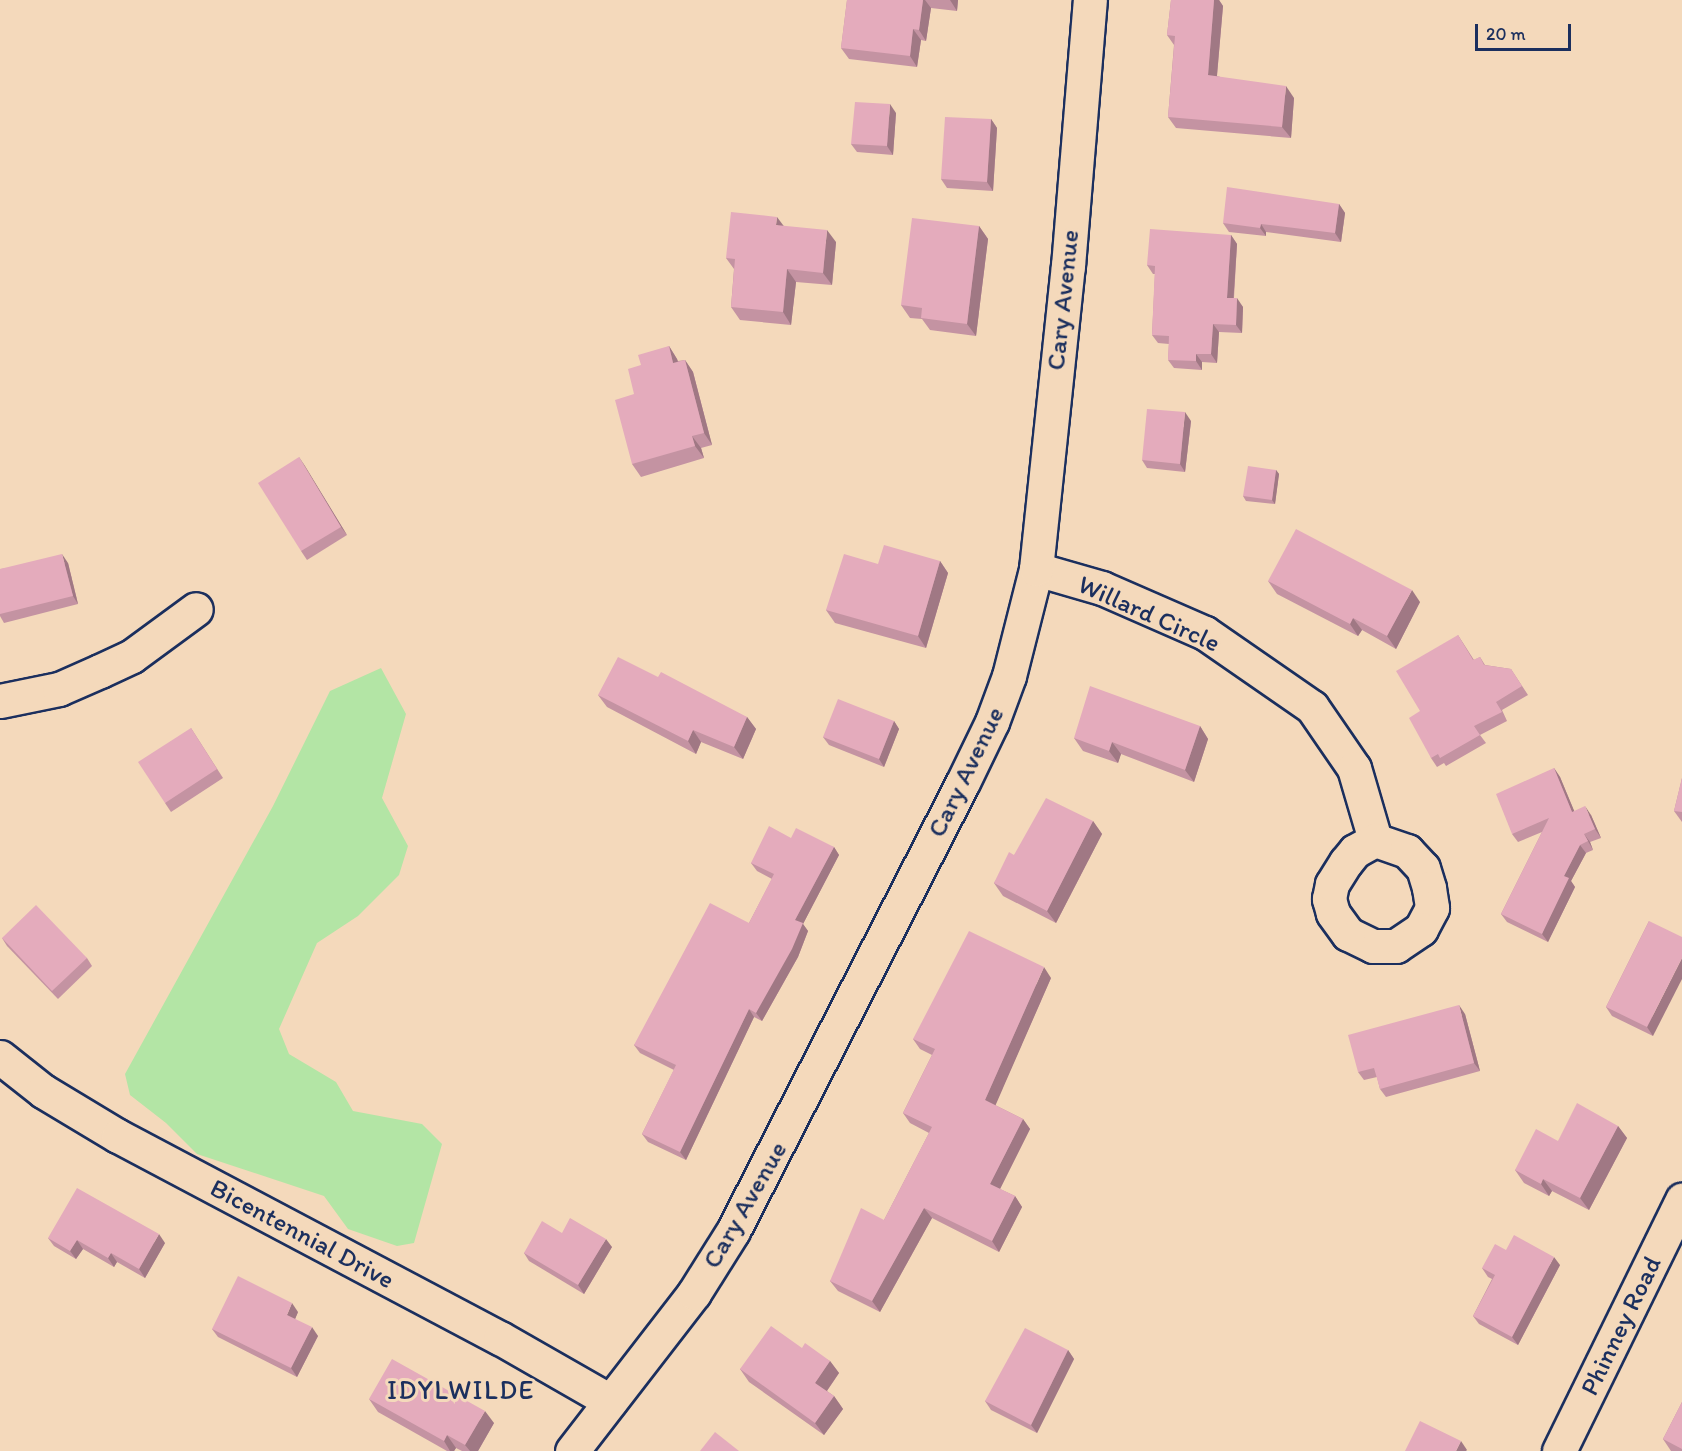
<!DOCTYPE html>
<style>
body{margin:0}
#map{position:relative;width:1682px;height:1451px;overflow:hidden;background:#f4d9bb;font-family:Itim,sans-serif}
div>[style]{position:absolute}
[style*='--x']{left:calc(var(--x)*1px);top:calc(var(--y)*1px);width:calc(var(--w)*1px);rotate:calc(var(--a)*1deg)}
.green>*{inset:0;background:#b3e5a5}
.roads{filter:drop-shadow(2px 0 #1b2f5e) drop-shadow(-2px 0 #1b2f5e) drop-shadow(0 2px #1b2f5e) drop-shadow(0 -2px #1b2f5e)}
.minor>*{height:33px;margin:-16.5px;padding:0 16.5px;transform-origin:16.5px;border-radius:16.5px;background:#f4d9bb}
.wall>*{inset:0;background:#c493a2}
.shaded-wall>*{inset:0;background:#a07884}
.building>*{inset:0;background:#e4abbc}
span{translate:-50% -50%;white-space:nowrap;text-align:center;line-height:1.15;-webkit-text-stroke:6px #f4d9bb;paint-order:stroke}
.street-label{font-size:26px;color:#1b2f5e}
.neighbourhood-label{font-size:27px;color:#1b2f5e;letter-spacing:1.5px}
.scale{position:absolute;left:1475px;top:24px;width:96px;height:27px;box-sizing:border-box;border:3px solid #1b2f5e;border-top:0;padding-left:8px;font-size:18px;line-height:21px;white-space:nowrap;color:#1b2f5e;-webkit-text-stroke:4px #f4d9bb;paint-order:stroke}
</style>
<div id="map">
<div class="green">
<div style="clip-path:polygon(381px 668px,406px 714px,382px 798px,408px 846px,399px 875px,358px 916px,317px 943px,279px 1029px,289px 1054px,336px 1082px,353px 1111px,422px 1124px,442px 1144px,414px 1243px,397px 1246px,348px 1229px,324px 1196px,197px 1154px,166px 1123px,130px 1095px,125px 1074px,273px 806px,330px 691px)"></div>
</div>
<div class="roads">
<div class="minor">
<div style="--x:1036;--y:569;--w:69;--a:16.1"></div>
<div style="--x:1102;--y:588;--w:112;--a:23.6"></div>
<div style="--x:1205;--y:633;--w:130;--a:34.7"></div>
<div style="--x:1312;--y:707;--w:74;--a:55.5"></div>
<div style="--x:1354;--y:768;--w:75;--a:73.7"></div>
<div style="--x:0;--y:701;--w:60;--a:-11.5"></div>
<div style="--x:59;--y:689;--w:45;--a:-23.7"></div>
<div style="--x:100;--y:671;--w:35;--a:-25"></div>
<div style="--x:132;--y:656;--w:79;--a:-36.3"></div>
<div style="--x:1375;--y:840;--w:34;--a:19"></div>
<div style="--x:1407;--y:851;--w:23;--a:47"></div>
<div style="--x:1423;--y:868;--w:21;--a:73"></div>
<div style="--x:1429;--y:888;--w:20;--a:81"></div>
<div style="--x:1432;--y:908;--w:24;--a:118"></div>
<div style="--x:1421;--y:929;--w:30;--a:146"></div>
<div style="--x:1396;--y:946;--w:23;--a:180"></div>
<div style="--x:1373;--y:946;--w:28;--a:-154"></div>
<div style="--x:1348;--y:934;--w:26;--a:-126"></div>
<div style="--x:1333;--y:913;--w:15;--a:-106"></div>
<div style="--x:1329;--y:899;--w:15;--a:-79"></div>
<div style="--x:1332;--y:884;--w:26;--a:-58"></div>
<div style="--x:1346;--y:862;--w:14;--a:-51"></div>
<div style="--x:1355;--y:851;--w:23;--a:-29"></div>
<div style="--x:0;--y:1057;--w:55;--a:38.3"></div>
<div style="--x:43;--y:1091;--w:87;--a:31"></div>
<div style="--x:118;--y:1136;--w:432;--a:27.9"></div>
<div style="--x:500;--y:1338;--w:127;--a:29.8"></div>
<div style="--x:572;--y:1451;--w:200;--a:-52.3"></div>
<div style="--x:694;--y:1293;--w:73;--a:-57.8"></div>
<div style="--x:733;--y:1231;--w:504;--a:-62.88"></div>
<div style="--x:963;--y:782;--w:67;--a:-64.2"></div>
<div style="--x:992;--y:722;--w:49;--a:-69.7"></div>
<div style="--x:1009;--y:676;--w:110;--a:-75.8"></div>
<div style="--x:1036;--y:569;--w:305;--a:-84"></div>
<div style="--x:1068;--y:266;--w:267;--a:-85.3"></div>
<div style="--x:1559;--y:1451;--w:280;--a:-63.9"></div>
</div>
</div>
<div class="wall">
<div style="clip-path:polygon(847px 0,958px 0,957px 11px,931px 8px,926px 41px,921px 40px,917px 67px,849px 59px,841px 48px)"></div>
<div style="clip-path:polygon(1171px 0,1219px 0,1223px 6px,1217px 76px,1294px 98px,1291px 138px,1176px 128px,1168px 117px,1174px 45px,1167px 35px)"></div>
<div style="clip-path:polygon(896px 113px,893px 155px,857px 152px,851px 144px)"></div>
<div style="clip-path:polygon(991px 119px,997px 128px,993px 191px,947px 188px,941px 179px)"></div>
<div style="clip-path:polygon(1339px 204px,1345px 213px,1341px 242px,1266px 232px,1266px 236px,1229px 232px,1223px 223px)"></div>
<div style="clip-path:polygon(979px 226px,988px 239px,976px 336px,930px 330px,922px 319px,910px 318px,901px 305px)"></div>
<div style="clip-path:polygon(1231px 235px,1237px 244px,1234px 298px,1243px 307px,1242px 333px,1219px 332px,1217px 363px,1202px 362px,1202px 370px,1174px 368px,1168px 360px,1169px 344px,1158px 343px,1152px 335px,1155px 274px,1153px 274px,1147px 265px)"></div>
<div style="clip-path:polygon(836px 242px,832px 285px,796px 282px,791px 325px,740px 320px,731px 307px,734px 269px,726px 258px)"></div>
<div style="clip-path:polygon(669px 346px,677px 359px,678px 361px,685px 360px,693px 372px,712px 445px,701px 448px,704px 458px,641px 477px,632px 464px,634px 394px,641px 365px)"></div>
<div style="clip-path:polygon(1191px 421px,1185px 472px,1147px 468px,1142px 460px)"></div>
<div style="clip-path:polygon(299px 457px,347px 535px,307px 560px,301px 551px)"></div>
<div style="clip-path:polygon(1276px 470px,1279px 474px,1275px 504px,1246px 501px,1243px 496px)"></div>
<div style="clip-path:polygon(940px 561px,948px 573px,926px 648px,835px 623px,826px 610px,878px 564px)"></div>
<div style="clip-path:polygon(68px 563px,78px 604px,4px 623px,0 616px,0 569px)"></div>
<div style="clip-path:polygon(1268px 581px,1420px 602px,1396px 649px,1362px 630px,1358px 636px,1277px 594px)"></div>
<div style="clip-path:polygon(1458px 635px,1474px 660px,1480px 657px,1485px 665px,1511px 669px,1528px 695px,1502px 710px,1507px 721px,1480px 735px,1486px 743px,1446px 766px,1444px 763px,1437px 767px,1431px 758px,1420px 711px)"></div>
<div style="clip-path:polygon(598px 695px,747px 717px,756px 729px,743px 759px,701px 742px,696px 754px,607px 707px)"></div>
<div style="clip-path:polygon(894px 721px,899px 729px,884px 767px,829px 745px,823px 737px)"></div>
<div style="clip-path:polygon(1200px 726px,1208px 739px,1194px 782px,1121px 754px,1118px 763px,1083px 751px,1074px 738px)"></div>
<div style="clip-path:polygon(191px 728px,223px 778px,171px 812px,165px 803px)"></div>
<div style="clip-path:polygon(1554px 768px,1560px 777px,1574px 811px,1591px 815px,1601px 838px,1590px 842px,1593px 850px,1586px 853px,1571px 881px,1575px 887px,1548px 942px,1507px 922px,1501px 914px,1542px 832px,1518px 842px,1512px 834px)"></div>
<div style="clip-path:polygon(1682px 778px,1682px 822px,1674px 811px)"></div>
<div style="clip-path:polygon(1093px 821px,1102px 834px,1056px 923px,1003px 896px,994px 883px,1014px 855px)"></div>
<div style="clip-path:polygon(791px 838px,834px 847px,839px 855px,803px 924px,808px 931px,798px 957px,762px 1021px,754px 1017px,686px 1160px,648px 1142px,642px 1134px,674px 1070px,640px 1053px,634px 1045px,749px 923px,772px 879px,757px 871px,751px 863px)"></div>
<div style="clip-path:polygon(1649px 921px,1653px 1036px,1612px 1016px,1606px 1007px)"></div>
<div style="clip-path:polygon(2px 938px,87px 958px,92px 966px,58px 999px,7px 946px)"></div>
<div style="clip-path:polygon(1051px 978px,995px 1105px,1023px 1119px,1030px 1129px,1000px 1189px,1015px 1196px,1022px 1207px,999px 1252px,932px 1218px,880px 1312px,838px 1291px,830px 1281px,884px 1220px,929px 1133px,910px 1123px,903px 1113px,932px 1055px,920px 1049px,913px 1039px)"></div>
<div style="clip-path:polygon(1465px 1014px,1480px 1071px,1386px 1097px,1380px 1089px,1377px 1077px,1364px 1080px,1358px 1072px)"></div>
<div style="clip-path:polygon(1618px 1126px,1627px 1138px,1589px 1210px,1552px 1191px,1549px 1196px,1524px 1183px,1515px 1170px,1558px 1141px)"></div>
<div style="clip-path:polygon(562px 1233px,612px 1247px,584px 1294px,529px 1261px,524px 1253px)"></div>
<div style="clip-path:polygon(48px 1238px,165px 1243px,145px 1278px,117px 1262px,114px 1267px,83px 1249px,76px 1259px,54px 1246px)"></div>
<div style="clip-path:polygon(1560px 1265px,1518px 1345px,1479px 1324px,1473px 1316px,1492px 1279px,1488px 1277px,1482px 1268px)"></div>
<div style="clip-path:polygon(298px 1312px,295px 1319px,318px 1336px,297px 1377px,218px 1337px,212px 1329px)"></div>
<div style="clip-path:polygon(802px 1348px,830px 1361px,839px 1373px,827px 1391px,834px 1396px,843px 1409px,824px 1435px,749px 1382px,740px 1369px)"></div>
<div style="clip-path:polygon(1068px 1350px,1074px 1359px,1037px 1433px,991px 1410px,985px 1401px)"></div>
<div style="clip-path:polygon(369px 1399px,494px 1423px,478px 1451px,462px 1451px,456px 1448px,454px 1451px,447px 1451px,378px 1412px)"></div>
<div style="clip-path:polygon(1682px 1402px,1682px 1451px,1671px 1451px,1663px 1439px)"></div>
</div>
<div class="shaded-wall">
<div style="clip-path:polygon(923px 0,925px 0,931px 8px,926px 41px,919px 30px)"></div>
<div style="clip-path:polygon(950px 0,958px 0,957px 11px)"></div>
<div style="clip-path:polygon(1214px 0,1219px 0,1223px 6px,1216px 86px,1208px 75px)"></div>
<div style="clip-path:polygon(913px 29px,921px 40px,917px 67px,910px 56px)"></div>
<div style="clip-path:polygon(1286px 86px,1294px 98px,1291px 138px,1282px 127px)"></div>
<div style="clip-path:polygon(890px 104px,896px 113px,893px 155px,887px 146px)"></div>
<div style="clip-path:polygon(991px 119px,997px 128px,993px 191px,987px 182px)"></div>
<div style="clip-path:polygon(1339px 204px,1345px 213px,1341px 242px,1335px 233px)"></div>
<div style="clip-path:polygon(777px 217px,786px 229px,776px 225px)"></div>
<div style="clip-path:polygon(1261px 224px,1266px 232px,1266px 236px,1260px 228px)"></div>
<div style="clip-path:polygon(979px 226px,988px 239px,976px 336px,967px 324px)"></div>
<div style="clip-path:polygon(827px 230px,836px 242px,832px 285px,823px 273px)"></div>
<div style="clip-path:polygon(1231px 235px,1237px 244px,1233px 306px,1227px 298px)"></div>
<div style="clip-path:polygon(787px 269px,796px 282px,791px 325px,783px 312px)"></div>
<div style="clip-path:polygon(1237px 298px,1243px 307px,1242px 333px,1236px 325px)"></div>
<div style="clip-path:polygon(1213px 324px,1219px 332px,1217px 363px,1211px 354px)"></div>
<div style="clip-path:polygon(669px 346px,677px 359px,682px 375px,673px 363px)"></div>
<div style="clip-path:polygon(1196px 354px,1202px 362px,1202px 370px,1196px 361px)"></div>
<div style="clip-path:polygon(685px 360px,693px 372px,712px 445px,704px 433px)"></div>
<div style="clip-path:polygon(1185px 412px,1191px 421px,1185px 472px,1180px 464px)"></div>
<div style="clip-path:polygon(692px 436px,701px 448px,704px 458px,695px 446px)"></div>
<div style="clip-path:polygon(299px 457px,305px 466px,347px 535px,341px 527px)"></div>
<div style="clip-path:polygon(1276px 470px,1279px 474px,1275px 504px,1272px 500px)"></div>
<div style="clip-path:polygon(62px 554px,68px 563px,78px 604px,73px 596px)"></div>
<div style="clip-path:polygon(940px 561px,948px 573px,926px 648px,918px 636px)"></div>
<div style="clip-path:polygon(1412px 590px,1420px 602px,1396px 649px,1387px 636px)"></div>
<div style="clip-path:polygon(1353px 618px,1362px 630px,1358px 636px,1350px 624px)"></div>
<div style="clip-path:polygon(747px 717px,756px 729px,743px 759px,734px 747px)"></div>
<div style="clip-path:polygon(894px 721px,899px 729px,884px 767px,879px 759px)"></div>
<div style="clip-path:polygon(1200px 726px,1208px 739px,1194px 782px,1185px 770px)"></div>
<div style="clip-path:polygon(693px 730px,701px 742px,696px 754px,688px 741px)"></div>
<div style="clip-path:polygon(1112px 742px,1121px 754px,1118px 763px,1109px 751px)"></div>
<div style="clip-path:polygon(1554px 768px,1560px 777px,1578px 820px,1572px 812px)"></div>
<div style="clip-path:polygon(1585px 806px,1591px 815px,1601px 838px,1595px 829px)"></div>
<div style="clip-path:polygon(1093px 821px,1102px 834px,1056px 923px,1047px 911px)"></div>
<div style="clip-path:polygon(1584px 834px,1590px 842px,1593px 850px,1588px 841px)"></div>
<div style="clip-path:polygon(1580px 845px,1586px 853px,1571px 881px,1575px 887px,1548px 942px,1542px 934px,1564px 876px)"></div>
<div style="clip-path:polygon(834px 847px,839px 855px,803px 924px,808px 931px,798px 957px,762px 1021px,756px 1013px,795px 920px)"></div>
<div style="clip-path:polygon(1682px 958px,1682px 979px,1653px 1036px,1647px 1027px)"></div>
<div style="clip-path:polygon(1044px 967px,1051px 978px,993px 1111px,985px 1100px)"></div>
<div style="clip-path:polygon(1459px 1005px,1465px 1014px,1480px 1071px,1474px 1063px)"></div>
<div style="clip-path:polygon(749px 1009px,754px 1017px,686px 1160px,680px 1152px)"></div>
<div style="clip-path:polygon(1023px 1119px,1030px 1129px,997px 1195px,990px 1184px)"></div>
<div style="clip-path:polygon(1618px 1126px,1627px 1138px,1589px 1210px,1580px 1198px)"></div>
<div style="clip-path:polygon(1543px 1179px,1552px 1191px,1549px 1196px,1541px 1184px)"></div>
<div style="clip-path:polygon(1015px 1196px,1022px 1207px,999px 1252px,992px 1241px)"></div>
<div style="clip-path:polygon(924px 1208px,932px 1218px,880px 1312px,872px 1301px)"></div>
<div style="clip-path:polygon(159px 1234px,165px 1243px,145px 1278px,139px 1269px)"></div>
<div style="clip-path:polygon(606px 1239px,612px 1247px,584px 1294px,578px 1285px)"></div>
<div style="clip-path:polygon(77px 1240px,83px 1249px,76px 1259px,70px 1251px)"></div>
<div style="clip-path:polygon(111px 1253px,117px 1262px,114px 1267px,108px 1258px)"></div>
<div style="clip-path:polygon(1554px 1257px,1560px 1265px,1518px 1345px,1512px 1337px)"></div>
<div style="clip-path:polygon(292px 1303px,298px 1312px,293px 1324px,287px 1315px)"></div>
<div style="clip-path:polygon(312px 1327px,318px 1336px,297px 1377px,291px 1368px)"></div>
<div style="clip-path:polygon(1068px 1350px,1074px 1359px,1037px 1433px,1031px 1425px)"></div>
<div style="clip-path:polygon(830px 1361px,839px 1373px,824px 1395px,815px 1383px)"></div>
<div style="clip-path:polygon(834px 1396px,843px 1409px,824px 1435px,815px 1423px)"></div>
<div style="clip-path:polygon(485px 1411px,494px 1423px,478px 1451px,470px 1451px,465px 1445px)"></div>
<div style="clip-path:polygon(447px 1435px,456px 1448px,454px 1451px,450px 1451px,444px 1441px)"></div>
<div style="clip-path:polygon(1461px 1441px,1467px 1450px,1466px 1451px,1456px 1451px)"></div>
</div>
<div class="building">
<div style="clip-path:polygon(847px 0,923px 0,919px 30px,913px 29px,910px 56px,841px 48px)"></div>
<div style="clip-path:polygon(1171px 0,1214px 0,1208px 75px,1286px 86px,1282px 127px,1168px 117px,1175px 36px,1167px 35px)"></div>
<div style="clip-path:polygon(855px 102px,890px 104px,887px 146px,851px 144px)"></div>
<div style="clip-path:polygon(945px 117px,991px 119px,987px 182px,941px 179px)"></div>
<div style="clip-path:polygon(1227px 187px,1339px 204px,1335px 233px,1261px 224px,1260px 228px,1223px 223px)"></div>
<div style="clip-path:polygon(731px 212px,777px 217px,776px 225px,827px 230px,823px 273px,787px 269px,783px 312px,731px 307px,735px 259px,726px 258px)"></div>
<div style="clip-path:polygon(912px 218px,979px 226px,967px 324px,921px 318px,922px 308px,901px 305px)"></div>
<div style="clip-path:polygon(1150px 229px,1231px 235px,1227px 298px,1237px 298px,1236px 325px,1213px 324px,1211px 354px,1196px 354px,1196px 361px,1168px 360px,1169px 336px,1152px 335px,1155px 266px,1147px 265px)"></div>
<div style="clip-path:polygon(669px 346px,673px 363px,685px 360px,704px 433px,692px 436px,695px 446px,632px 464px,615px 400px,634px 394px,628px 369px,641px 365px,638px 355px)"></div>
<div style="clip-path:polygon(1147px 409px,1185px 412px,1180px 464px,1142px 460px)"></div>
<div style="clip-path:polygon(299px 457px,341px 527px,301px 551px,258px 483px)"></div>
<div style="clip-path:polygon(1248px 466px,1276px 470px,1272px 500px,1243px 496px)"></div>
<div style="clip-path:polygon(1296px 529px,1412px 590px,1387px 636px,1353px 618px,1350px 624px,1268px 581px)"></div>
<div style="clip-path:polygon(884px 545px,940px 561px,918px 636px,826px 610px,844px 554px,878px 564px)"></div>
<div style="clip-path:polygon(62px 554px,73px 596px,0 614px,0 569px)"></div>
<div style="clip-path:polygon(1458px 635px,1473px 660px,1480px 657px,1484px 665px,1511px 669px,1522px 686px,1496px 702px,1502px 712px,1474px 726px,1480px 735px,1440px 758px,1438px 754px,1431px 758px,1409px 718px,1420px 711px,1396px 671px)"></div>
<div style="clip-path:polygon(618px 657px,658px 677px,661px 672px,747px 717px,734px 747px,693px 730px,688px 741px,598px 695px)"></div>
<div style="clip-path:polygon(1090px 686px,1200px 726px,1185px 770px,1112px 742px,1109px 751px,1074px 738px)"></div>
<div style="clip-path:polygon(838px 699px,894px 721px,879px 759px,823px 737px)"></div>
<div style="clip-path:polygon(191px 728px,217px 769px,165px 803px,138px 762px)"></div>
<div style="clip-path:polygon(1554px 768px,1572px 812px,1585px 806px,1595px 829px,1584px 834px,1588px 841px,1580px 845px,1564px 876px,1569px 878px,1542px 934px,1501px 914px,1549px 818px,1512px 834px,1496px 794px)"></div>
<div style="clip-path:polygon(1682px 778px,1682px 812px,1674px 811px)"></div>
<div style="clip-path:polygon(1046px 798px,1093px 821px,1047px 911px,994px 883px,1009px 852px,1014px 855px)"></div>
<div style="clip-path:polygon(769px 826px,791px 838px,796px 828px,834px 847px,795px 920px,803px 923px,792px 949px,756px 1013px,749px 1009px,680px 1152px,642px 1134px,676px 1065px,634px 1045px,710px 903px,749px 923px,774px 874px,751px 863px)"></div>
<div style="clip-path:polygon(36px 905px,87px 958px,52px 991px,2px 938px)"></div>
<div style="clip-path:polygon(1649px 921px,1682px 937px,1682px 958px,1647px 1027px,1606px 1007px)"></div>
<div style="clip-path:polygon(969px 931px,1044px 967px,985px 1100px,1023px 1119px,990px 1184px,1015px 1196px,992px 1241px,924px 1208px,872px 1301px,830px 1281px,861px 1208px,884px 1220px,932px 1127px,903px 1113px,935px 1049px,913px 1039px)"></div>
<div style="clip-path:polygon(1459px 1005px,1474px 1063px,1380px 1089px,1374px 1068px,1358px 1072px,1348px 1035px)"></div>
<div style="clip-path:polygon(1577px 1103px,1618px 1126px,1580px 1198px,1543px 1179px,1541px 1184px,1515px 1170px,1536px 1129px,1558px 1141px)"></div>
<div style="clip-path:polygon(77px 1188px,159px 1234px,139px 1269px,111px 1253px,108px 1258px,77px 1240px,70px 1251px,48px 1238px)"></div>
<div style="clip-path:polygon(570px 1218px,606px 1239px,578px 1285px,524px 1253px,542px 1221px,562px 1233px)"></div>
<div style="clip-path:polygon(1514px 1235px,1554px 1257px,1512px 1337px,1473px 1316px,1495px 1275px,1482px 1268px,1495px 1244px,1506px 1250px)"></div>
<div style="clip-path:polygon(238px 1276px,292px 1303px,287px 1315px,312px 1327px,291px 1368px,212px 1329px)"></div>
<div style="clip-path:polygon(771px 1326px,802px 1348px,805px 1343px,830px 1361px,815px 1383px,834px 1396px,815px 1423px,740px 1369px)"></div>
<div style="clip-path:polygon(1025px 1328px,1068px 1350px,1031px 1425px,985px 1401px)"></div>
<div style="clip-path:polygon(392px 1359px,485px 1411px,465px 1445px,447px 1435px,444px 1441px,369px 1399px)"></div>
<div style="clip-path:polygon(1682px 1402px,1682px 1449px,1663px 1439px)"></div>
<div style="clip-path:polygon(1420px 1421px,1461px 1441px,1456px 1451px,1405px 1451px)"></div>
<div style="clip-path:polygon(715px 1432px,739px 1451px,700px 1451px)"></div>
</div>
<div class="street-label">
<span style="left:1063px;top:300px;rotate:-84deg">Cary Avenue</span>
<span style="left:1149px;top:614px;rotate:24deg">Willard Circle</span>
<span style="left:966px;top:772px;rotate:-64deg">Cary Avenue</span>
<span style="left:745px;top:1205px;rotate:-60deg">Cary Avenue</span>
<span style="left:302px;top:1234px;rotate:28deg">Bicentennial Drive</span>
<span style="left:1621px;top:1326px;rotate:-64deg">Phinney Road</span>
</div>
<div class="neighbourhood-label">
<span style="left:461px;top:1390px">IDYLWILDE</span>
</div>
<div class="scale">20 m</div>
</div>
